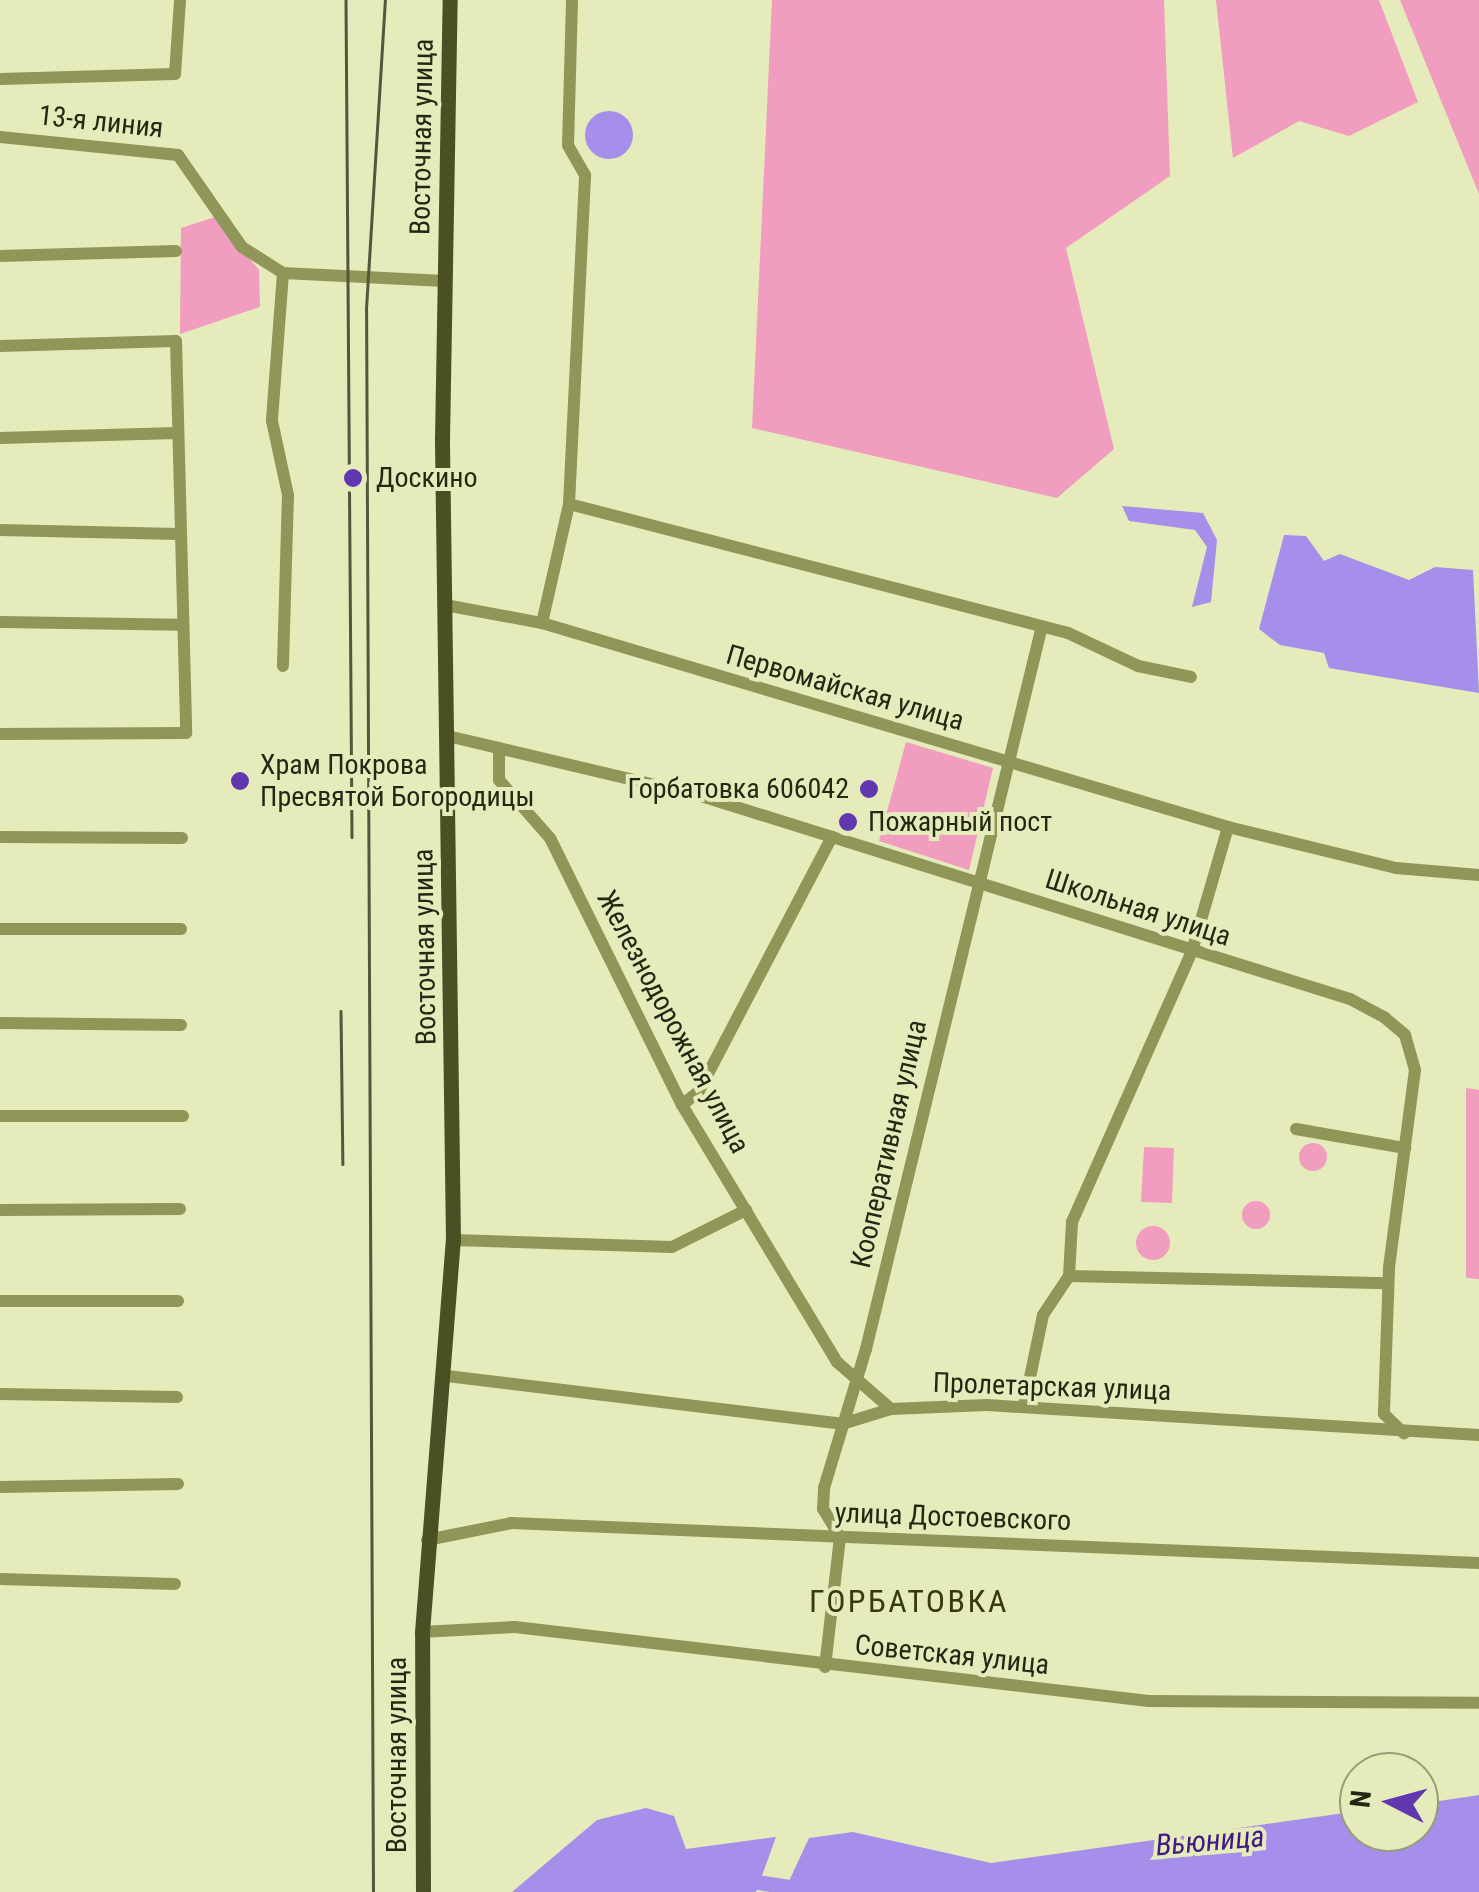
<!DOCTYPE html>
<meta charset="utf-8">
<style>
body{margin:0}
#map{position:relative;width:1479px;height:1892px;overflow:hidden;background:#e5ebbb;font-family:"Roboto Condensed",sans-serif}
div>[style]{position:absolute}
[style*='--x']{left:calc(var(--x)*1px);top:calc(var(--y)*1px);width:calc(var(--w)*1px);rotate:calc(var(--a)*1deg)}
.green>*{inset:0;background:#f09dbf}
.round{border-radius:50%}
.water>*{inset:0;background:#a58fea}
.river>*{height:15px;margin:-7.5px;padding:0 7.5px;transform-origin:7.5px;border-radius:7.5px;background:#a58fea}
.minor>*{height:12px;margin:-6px;padding:0 6px;transform-origin:6px;border-radius:6px;background:#909657}
.major>*{height:15px;margin:-7.5px;padding:0 7.5px;transform-origin:7.5px;border-radius:7.5px;background:#4b5024}
.rail>*{height:2.5px;margin:-1.25px;padding:0 1.25px;transform-origin:1.25px;border-radius:1.25px;background:#54573d}
.dots>*{width:28px;height:28px;translate:-50% -50%;box-sizing:border-box;border:5px solid #e5ebbb;border-radius:50%}
span{translate:-50% -50%;white-space:nowrap;text-align:center;line-height:1.15;-webkit-text-stroke:8px #e5ebbb;paint-order:stroke}
.street-label{font-size:28px;color:#252714}
.poi-label{font-size:28px;color:#252714}
.left{translate:0 -50%;text-align:left}
.right{translate:-100% -50%;text-align:right}
.water-label{font-size:30px;color:#421983;font-style:italic}
.quarter-label{font-size:32px;color:#363a0e;letter-spacing:2.5px}
.north{position:absolute;left:1339px;top:1752px;width:100px;height:100px;box-sizing:border-box;background:#e5ebbb;border:2px solid #989d78;border-radius:50%;rotate:276deg;font-size:28px;font-weight:700;line-height:40px;text-align:center;color:#252714}
.north::after{content:'';display:block;margin:auto;width:35px;height:45px;background:#6037af;clip-path:polygon(50% 0,100% 100%,50% 72%,0 100%)}
</style>
<div id="map">
<div class="green">
<div style="clip-path:polygon(772px 0,1164px 0,1170px 176px,1066px 248px,1114px 449px,1057px 498px,752px 428px)"></div>
<div style="clip-path:polygon(1216px 0,1379px 0,1418px 102px,1349px 136px,1299px 121px,1233px 158px)"></div>
<div style="clip-path:polygon(1400px 0,1479px 0,1479px 194px)"></div>
<div style="clip-path:polygon(215px 217px,259px 270px,260px 307px,180px 334px,181px 228px)"></div>
<div style="clip-path:polygon(906px 742px,993px 768px,969px 870px,879px 841px)"></div>
<div style="clip-path:polygon(1466px 1088px,1479px 1090px,1479px 1279px,1466px 1278px)"></div>
<div class="round" style="left:1299px;top:1143px;width:28px;height:28px"></div>
<div style="clip-path:polygon(1144px 1147px,1174px 1148px,1172px 1203px,1141px 1202px)"></div>
<div class="round" style="left:1242px;top:1201px;width:28px;height:28px"></div>
<div class="round" style="left:1136px;top:1226px;width:34px;height:34px"></div>
</div>
<div class="water">
<div class="round" style="left:585px;top:111px;width:48px;height:48px"></div>
<div style="clip-path:polygon(1122px 506px,1203px 513px,1217px 540px,1211px 602px,1192px 607px,1207px 547px,1195px 530px,1129px 521px)"></div>
<div style="clip-path:polygon(1284px 535px,1306px 536px,1324px 561px,1340px 554px,1409px 580px,1435px 567px,1473px 570px,1479px 693px,1329px 668px,1324px 653px,1280px 645px,1259px 629px)"></div>
<div style="clip-path:polygon(1479px 1795px,1479px 1892px,784px 1892px,809px 1838px,853px 1832px,991px 1863px,1359px 1811px,1359px 1832px,1419px 1832px,1419px 1804px)"></div>
<div style="clip-path:polygon(646px 1808px,674px 1816px,686px 1849px,776px 1837px,756px 1892px,512px 1892px,597px 1820px)"></div>
</div>
<div class="river">
<div style="--x:745;--y:1880;--w:76;--a:9.1"></div>
</div>
<div class="minor">
<div style="--x:0;--y:79;--w:175;--a:-1.6"></div>
<div style="--x:175;--y:74;--w:74;--a:-86.1"></div>
<div style="--x:0;--y:137;--w:179;--a:5.8"></div>
<div style="--x:178;--y:155;--w:112;--a:55.2"></div>
<div style="--x:242;--y:247;--w:49;--a:32.4"></div>
<div style="--x:283;--y:273;--w:162;--a:2.8"></div>
<div style="--x:0;--y:256;--w:176;--a:-1.6"></div>
<div style="--x:283;--y:273;--w:148;--a:94.3"></div>
<div style="--x:272;--y:421;--w:76;--a:77.8"></div>
<div style="--x:288;--y:495;--w:171;--a:91.7"></div>
<div style="--x:0;--y:346;--w:176;--a:-1.6"></div>
<div style="--x:176;--y:341;--w:392;--a:88.5"></div>
<div style="--x:186;--y:733;--w:186;--a:179.7"></div>
<div style="--x:0;--y:438;--w:177;--a:-1.6"></div>
<div style="--x:569;--y:504;--w:515;--a:14.49"></div>
<div style="--x:1068;--y:633;--w:77;--a:25.2"></div>
<div style="--x:1138;--y:666;--w:54;--a:11.7"></div>
<div style="--x:0;--y:530;--w:178;--a:1.3"></div>
<div style="--x:445;--y:605;--w:99;--a:10.5"></div>
<div style="--x:542;--y:623;--w:716;--a:16.56"></div>
<div style="--x:1228;--y:827;--w:173;--a:13.7"></div>
<div style="--x:1396;--y:868;--w:83;--a:4.8"></div>
<div style="--x:0;--y:622;--w:181;--a:0.9"></div>
<div style="--x:542;--y:623;--w:122;--a:-77.2"></div>
<div style="--x:569;--y:504;--w:329;--a:-87.2"></div>
<div style="--x:585;--y:175;--w:34;--a:-120"></div>
<div style="--x:568;--y:145;--w:145;--a:-88.4"></div>
<div style="--x:452;--y:737;--w:256;--a:13.3"></div>
<div style="--x:701;--y:796;--w:680;--a:17.37"></div>
<div style="--x:1350;--y:999;--w:40;--a:28"></div>
<div style="--x:1385;--y:1018;--w:26;--a:40"></div>
<div style="--x:1405;--y:1035;--w:36;--a:74"></div>
<div style="--x:1415;--y:1070;--w:200;--a:97.5"></div>
<div style="--x:1389;--y:1268;--w:146;--a:92"></div>
<div style="--x:1384;--y:1414;--w:28;--a:44"></div>
<div style="--x:499;--y:748;--w:32;--a:90"></div>
<div style="--x:499;--y:780;--w:77;--a:48.7"></div>
<div style="--x:550;--y:838;--w:298;--a:63.7"></div>
<div style="--x:682;--y:1105;--w:300;--a:58.9"></div>
<div style="--x:837;--y:1362;--w:72;--a:41"></div>
<div style="--x:0;--y:837;--w:182;--a:0.3"></div>
<div style="--x:0;--y:929;--w:181;--a:0"></div>
<div style="--x:0;--y:1023;--w:181;--a:0.6"></div>
<div style="--x:682;--y:1105;--w:22;--a:-39"></div>
<div style="--x:699;--y:1091;--w:287;--a:-62.4"></div>
<div style="--x:0;--y:1116;--w:183;--a:0"></div>
<div style="--x:1296;--y:1129;--w:111;--a:9.9"></div>
<div style="--x:0;--y:1210;--w:180;--a:-0.3"></div>
<div style="--x:453;--y:1240;--w:219;--a:1.8"></div>
<div style="--x:672;--y:1247;--w:83;--a:-26.6"></div>
<div style="--x:1069;--y:1276;--w:318;--a:1.3"></div>
<div style="--x:0;--y:1301;--w:178;--a:0"></div>
<div style="--x:447;--y:1376;--w:398;--a:6.9"></div>
<div style="--x:842;--y:1424;--w:51;--a:-17"></div>
<div style="--x:891;--y:1409;--w:96;--a:-2.4"></div>
<div style="--x:987;--y:1405;--w:493;--a:3.5"></div>
<div style="--x:0;--y:1394;--w:177;--a:1"></div>
<div style="--x:1024;--y:1406;--w:93;--a:-78.2"></div>
<div style="--x:1043;--y:1315;--w:47;--a:-56.3"></div>
<div style="--x:1069;--y:1276;--w:54;--a:-86.8"></div>
<div style="--x:1072;--y:1222;--w:296;--a:-66.1"></div>
<div style="--x:1192;--y:951;--w:129;--a:-73.8"></div>
<div style="--x:0;--y:1487;--w:178;--a:-1"></div>
<div style="--x:427;--y:1540;--w:86;--a:-11.4"></div>
<div style="--x:511;--y:1523;--w:969;--a:2.37"></div>
<div style="--x:0;--y:1579;--w:175;--a:1.6"></div>
<div style="--x:422;--y:1632;--w:93;--a:-3.1"></div>
<div style="--x:515;--y:1627;--w:638;--a:6.66"></div>
<div style="--x:1149;--y:1701;--w:330;--a:0.3"></div>
<div style="--x:825;--y:1667;--w:131;--a:-83.4"></div>
<div style="--x:840;--y:1537;--w:33;--a:-121"></div>
<div style="--x:823;--y:1509;--w:21;--a:-87"></div>
<div style="--x:824;--y:1488;--w:145;--a:-73.2"></div>
<div style="--x:866;--y:1349;--w:740;--a:-76.32"></div>
</div>
<div class="major">
<div style="--x:423;--y:1892;--w:260;--a:-90.2"></div>
<div style="--x:422;--y:1632;--w:393;--a:-85.5"></div>
<div style="--x:453;--y:1240;--w:801;--a:-90.79"></div>
<div style="--x:442;--y:439;--w:439;--a:-89"></div>
</div>
<div class="rail">
<div style="--x:346;--y:0;--w:837;--a:89.59"></div>
<div style="--x:341;--y:1011;--w:153;--a:89.3"></div>
<div style="--x:373;--y:1892;--w:1583;--a:-90.25"></div>
<div style="--x:366;--y:309;--w:310;--a:-86.5"></div>
</div>
<div class="dots">
<div style="left:353px;top:478px;background:#6037af"></div>
<div style="left:240px;top:781px;background:#6037af"></div>
<div style="left:869px;top:789px;background:#6037af"></div>
<div style="left:848px;top:822px;background:#6037af"></div>
</div>
<div class="street-label">
<span style="left:101px;top:122px;rotate:6deg">13-я линия</span>
<span style="left:422px;top:137px;rotate:-89deg">Восточная улица</span>
<span style="left:845px;top:688px;rotate:16deg">Первомайская улица</span>
<span style="left:1138px;top:908px;rotate:18deg">Школьная улица</span>
<span style="left:425px;top:947px;rotate:-91deg">Восточная улица</span>
<span style="left:673px;top:1022px;rotate:62deg">Железнодорожная улица</span>
<span style="left:889px;top:1144px;rotate:-77deg">Кооперативная улица</span>
<span style="left:1052px;top:1387px;rotate:2deg">Пролетарская улица</span>
<span style="left:953px;top:1517px;rotate:2deg">улица Достоевского</span>
<span style="left:952px;top:1655px;rotate:6deg">Советская улица</span>
<span style="left:397px;top:1755px;rotate:-90deg">Восточная улица</span>
</div>
<div class="poi-label">
<span class="left" style="left:376px;top:478px">Доскино</span>
<span class="left" style="left:260px;top:781px">Храм Покрова<br>Пресвятой Богородицы</span>
<span class="right" style="left:849px;top:789px">Горбатовка 606042</span>
<span class="left" style="left:868px;top:822px">Пожарный пост</span>
</div>
<div class="water-label">
<span style="left:1210px;top:1841px;rotate:-5deg">Вьюница</span>
</div>
<div class="quarter-label">
<span style="left:909px;top:1601px">ГОРБАТОВКА</span>
</div>
<div class="north">N</div>
</div>
